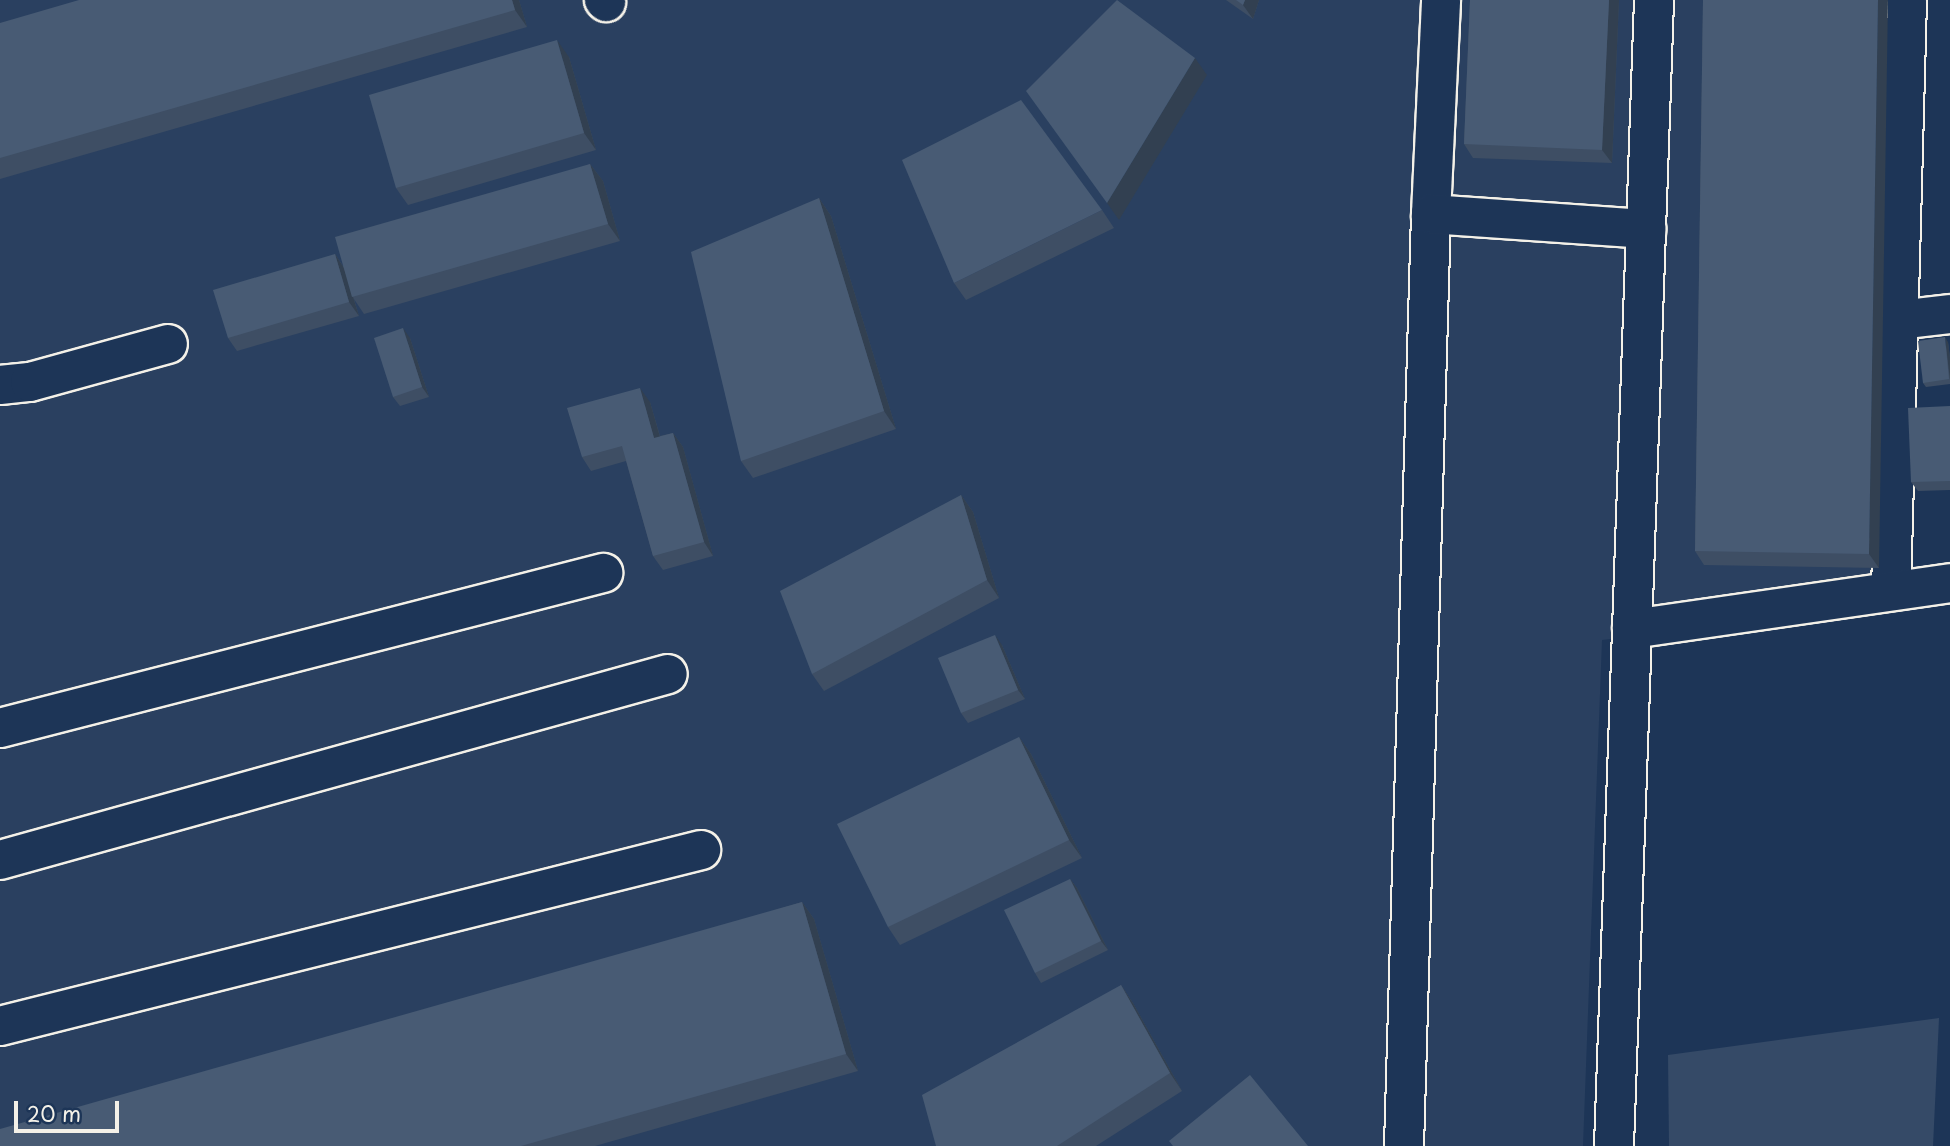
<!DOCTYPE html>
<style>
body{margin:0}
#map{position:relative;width:1950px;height:1146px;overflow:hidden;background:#1d3557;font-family:"Playpen Sans",sans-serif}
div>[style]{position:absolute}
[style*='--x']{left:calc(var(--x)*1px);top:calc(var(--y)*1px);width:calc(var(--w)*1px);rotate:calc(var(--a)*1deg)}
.built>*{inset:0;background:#2a4060}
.green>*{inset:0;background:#354a67}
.roads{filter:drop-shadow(2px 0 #f4f1e8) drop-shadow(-2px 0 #f4f1e8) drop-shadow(0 2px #f4f1e8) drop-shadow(0 -2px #f4f1e8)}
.minor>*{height:38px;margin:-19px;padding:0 19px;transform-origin:19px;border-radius:19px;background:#1d3557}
.wall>*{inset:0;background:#3e4e64}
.shaded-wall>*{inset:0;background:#324051}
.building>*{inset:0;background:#485b74}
span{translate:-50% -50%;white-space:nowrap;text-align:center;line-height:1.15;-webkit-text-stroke:6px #1d3557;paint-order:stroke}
.scale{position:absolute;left:14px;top:1101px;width:105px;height:32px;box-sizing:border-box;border:4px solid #f4f1e8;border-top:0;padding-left:9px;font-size:21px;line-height:24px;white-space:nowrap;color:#f4f1e8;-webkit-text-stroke:5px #1d3557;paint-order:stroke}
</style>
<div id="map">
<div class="built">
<div style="clip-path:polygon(0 0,1906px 0,1888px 605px,1602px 640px,1583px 1146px,0 1146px)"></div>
</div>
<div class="green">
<div style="clip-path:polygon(1939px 1018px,1933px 1146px,1669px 1146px,1668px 1055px)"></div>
</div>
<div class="roads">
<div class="minor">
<div style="--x:604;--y:0;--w:3;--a:45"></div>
<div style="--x:1431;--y:214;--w:214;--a:-87.3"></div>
<div style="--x:1899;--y:320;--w:51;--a:-6.7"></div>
<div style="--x:0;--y:385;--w:30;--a:-6"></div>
<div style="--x:30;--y:382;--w:143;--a:-15.4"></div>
<div style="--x:1891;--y:591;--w:591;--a:-88.45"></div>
<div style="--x:1632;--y:629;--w:321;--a:-8.2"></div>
<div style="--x:0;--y:728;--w:623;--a:-14.42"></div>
<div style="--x:0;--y:860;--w:693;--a:-15.56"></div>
<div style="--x:0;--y:1026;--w:723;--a:-14.09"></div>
<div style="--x:1404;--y:1146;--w:932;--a:-88.34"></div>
<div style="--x:1431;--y:214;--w:216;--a:4"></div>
<div style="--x:1614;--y:1146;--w:1147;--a:-88"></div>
</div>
</div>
<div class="wall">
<div style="clip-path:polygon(519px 0,527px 27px,0 179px,0 23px)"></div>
<div style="clip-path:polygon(1226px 0,1259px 0,1253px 19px)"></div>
<div style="clip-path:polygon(1470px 0,1619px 0,1612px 163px,1473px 158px,1464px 144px)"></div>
<div style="clip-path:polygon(1703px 0,1879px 568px,1704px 565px,1695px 551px)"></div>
<div style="clip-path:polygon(569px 57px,596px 150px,408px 205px,396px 188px)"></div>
<div style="clip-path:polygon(590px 164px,603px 181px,620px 241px,364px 314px,354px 299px,359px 316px,237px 351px,228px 338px,335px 254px,343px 266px)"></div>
<div style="clip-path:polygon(819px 198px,831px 216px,896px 429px,753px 478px,741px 461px)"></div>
<div style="clip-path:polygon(1102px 210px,1114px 228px,966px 300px,954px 283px)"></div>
<div style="clip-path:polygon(410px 338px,429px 397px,400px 406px,393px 397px)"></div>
<div style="clip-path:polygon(1948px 342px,1950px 358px,1950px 384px,1926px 387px,1923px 383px)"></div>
<div style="clip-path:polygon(650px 402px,660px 436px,673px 433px,683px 447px,713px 556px,663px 570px,653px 556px,626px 461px,591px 471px,582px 457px)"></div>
<div style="clip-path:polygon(1950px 406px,1950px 490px,1918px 491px,1911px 482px)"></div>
<div style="clip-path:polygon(961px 495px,973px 512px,999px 598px,824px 691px,812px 674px)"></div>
<div style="clip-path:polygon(1002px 645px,1025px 699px,968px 723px,961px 713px)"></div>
<div style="clip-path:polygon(1019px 737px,1031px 754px,1082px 858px,900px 945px,888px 927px)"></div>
<div style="clip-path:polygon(1070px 879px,1077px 888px,1108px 950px,1041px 983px,1035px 973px)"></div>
<div style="clip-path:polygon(802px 902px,814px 919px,858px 1071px,595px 1146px,0 1146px)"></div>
<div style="clip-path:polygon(1121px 985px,1133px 1003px,1182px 1091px,1096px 1146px,936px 1146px)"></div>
</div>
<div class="shaded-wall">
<div style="clip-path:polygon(512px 0,519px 0,527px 27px,515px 10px)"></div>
<div style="clip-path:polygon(1245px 0,1259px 0,1253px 19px,1243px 5px)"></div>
<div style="clip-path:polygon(1609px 0,1619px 0,1612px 163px,1602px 150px)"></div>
<div style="clip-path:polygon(1878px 0,1888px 0,1879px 568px,1869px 554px)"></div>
<div style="clip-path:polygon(557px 40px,569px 57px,596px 150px,584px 133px)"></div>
<div style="clip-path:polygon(1195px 58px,1207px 75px,1119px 220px,1107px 203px)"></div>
<div style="clip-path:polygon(590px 164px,603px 181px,620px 241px,608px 224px)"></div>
<div style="clip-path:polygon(819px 198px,831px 216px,896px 429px,884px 411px)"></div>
<div style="clip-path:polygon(335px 254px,344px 268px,359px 316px,349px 302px)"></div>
<div style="clip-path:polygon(403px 328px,410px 338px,429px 397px,422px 387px)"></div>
<div style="clip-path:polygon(1945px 337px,1948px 342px,1950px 358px,1950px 380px)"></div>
<div style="clip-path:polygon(640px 388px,650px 402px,664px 451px,654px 438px)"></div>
<div style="clip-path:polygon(673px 433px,683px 447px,713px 556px,704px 542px)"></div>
<div style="clip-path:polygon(961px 495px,973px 512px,999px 598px,987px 580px)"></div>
<div style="clip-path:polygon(995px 635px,1002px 645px,1025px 699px,1018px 690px)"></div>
<div style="clip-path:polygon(1019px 737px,1031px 754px,1082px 858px,1069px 840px)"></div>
<div style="clip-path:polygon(1070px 879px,1077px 888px,1108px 950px,1101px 941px)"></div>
<div style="clip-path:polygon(802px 902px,814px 919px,858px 1071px,846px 1054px)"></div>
<div style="clip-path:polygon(1121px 985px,1133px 1003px,1182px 1091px,1170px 1073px)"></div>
</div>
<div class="building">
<div style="clip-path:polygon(79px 0,512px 0,515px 10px,0 158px,0 23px)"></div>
<div style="clip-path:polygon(1117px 0,1195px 58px,1107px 203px,1026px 91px)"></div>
<div style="clip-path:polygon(1236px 0,1245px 0,1243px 5px)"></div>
<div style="clip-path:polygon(1470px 0,1609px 0,1602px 150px,1464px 144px)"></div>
<div style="clip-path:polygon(1703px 0,1878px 0,1869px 554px,1695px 551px)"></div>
<div style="clip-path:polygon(557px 40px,584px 133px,396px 188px,369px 95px)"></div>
<div style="clip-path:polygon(1021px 100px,1102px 210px,954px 283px,902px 160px)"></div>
<div style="clip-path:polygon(590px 164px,608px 224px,352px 297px,335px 237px)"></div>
<div style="clip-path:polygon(819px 198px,884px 411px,741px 461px,691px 252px)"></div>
<div style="clip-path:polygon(335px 254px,349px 302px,228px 338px,213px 290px)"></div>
<div style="clip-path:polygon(403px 328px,422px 387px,393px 397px,374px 338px)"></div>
<div style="clip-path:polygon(1945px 337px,1949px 379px,1923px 383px,1918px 341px)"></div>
<div style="clip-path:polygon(640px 388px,654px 438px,673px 433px,704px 542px,653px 556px,622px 446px,582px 457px,567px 408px)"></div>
<div style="clip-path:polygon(1950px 406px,1950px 481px,1911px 482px,1908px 408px)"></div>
<div style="clip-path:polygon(961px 495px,987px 580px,812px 674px,780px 591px)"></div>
<div style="clip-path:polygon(995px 635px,1018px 690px,961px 713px,938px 658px)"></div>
<div style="clip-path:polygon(1019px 737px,1069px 840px,888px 927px,837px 824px)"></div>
<div style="clip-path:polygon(1070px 879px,1101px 941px,1035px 973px,1004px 910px)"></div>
<div style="clip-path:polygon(802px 902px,846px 1054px,521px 1146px,0 1146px,0 1129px)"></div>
<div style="clip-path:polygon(1121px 985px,1170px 1073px,1057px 1146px,936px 1146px,922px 1095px)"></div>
<div style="clip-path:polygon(1250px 1075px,1308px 1146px,1173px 1146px,1169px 1141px)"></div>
</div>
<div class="scale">20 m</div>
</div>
